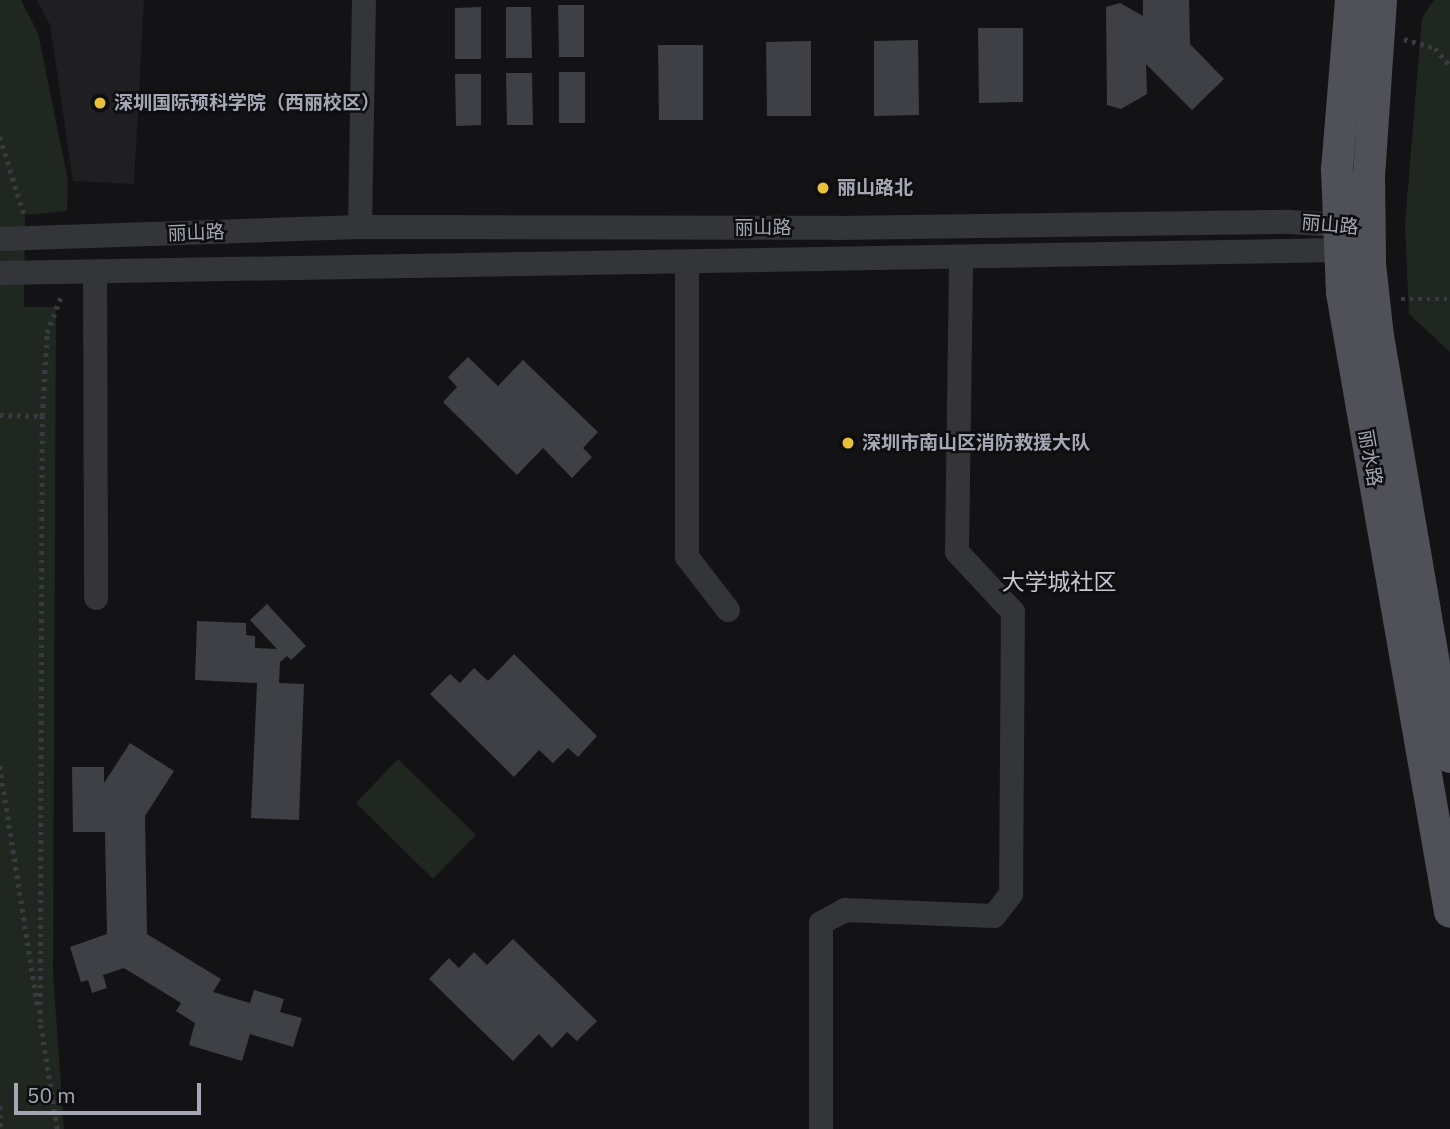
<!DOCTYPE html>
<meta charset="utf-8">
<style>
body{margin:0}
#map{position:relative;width:1450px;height:1129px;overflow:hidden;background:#131315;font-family:"IBM Plex Sans","Noto Sans SC",sans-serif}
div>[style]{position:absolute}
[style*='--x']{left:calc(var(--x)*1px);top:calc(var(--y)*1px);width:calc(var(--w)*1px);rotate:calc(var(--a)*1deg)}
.built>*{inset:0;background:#1f1f22}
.green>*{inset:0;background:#202721}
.building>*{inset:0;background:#3f4045}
.path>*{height:4.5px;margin-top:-2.25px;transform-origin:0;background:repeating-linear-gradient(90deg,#3a3b40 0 3.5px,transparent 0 8.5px)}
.minor>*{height:24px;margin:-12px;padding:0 12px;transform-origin:12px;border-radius:12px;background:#343539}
.major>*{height:32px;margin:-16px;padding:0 16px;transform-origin:16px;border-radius:16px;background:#505158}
.dots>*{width:19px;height:19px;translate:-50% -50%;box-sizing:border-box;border:4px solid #0e0e10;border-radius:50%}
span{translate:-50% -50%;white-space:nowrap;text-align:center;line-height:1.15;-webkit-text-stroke:5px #0e0e10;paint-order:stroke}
.poi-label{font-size:19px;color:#a5a8b4;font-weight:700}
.left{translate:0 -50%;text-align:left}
.street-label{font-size:19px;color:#a5a8b4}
.quarter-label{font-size:23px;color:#c6c8d1}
.scale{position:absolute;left:14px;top:1083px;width:187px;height:32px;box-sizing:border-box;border:4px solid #a5a8b4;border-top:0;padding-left:9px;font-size:21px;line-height:24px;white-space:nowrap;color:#a5a8b4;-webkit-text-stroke:5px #0e0e10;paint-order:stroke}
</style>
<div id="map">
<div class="built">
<div style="clip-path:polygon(37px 0,144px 0,134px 184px,73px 181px,50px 25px)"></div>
</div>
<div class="green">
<div style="clip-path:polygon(0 0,21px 0,38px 33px,68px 181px,67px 211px,25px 215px,24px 307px,56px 307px,53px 972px,64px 1129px,0 1129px)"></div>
<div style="clip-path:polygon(1434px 0,1450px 0,1450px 352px,1409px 314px,1405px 224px,1422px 18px)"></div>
<div style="clip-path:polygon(398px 759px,476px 835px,433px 879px,356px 803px)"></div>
</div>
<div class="building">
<div style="clip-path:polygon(1143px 0,1189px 0,1190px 44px,1224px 79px,1192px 110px,1146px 64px,1147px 94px,1121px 109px,1107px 105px,1106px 7px,1120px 3px,1143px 16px)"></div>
<div style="clip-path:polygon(558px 5px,584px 5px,584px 57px,559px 57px)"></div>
<div style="clip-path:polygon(481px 7px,481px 59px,455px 59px,455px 8px)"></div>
<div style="clip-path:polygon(506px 7px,531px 7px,532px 58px,506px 58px)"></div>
<div style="clip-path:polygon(978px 28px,1023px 28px,1023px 102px,979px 103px)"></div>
<div style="clip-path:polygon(918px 40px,919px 115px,874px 116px,874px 41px)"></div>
<div style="clip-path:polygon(811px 41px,811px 116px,767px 116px,766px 42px)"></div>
<div style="clip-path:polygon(658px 45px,703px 45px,703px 120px,659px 120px)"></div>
<div style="clip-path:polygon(559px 72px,585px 72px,585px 123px,559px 123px)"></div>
<div style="clip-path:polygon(506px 73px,532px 73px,533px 125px,507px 125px)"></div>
<div style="clip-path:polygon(455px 74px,481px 74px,481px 125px,456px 126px)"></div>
<div style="clip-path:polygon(468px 357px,498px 386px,523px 360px,598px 432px,583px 448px,592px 457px,572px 478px,543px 448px,517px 475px,443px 402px,457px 387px,448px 377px)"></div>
<div style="clip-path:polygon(267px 604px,306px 646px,291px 660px,287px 656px,280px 662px,279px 683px,304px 684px,299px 820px,251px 818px,257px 683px,195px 680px,197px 621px,246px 623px,246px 635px,255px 636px,255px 648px,277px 649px,250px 620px)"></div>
<div style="clip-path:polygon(514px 654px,597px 736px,578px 757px,568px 748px,553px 763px,539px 750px,514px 777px,430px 694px,450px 674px,460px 683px,474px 668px,488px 681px)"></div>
<div style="clip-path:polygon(130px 743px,174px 771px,145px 816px,147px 934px,221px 979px,213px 992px,250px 1003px,254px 990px,284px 999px,280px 1012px,302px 1018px,293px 1047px,250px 1034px,242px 1061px,189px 1045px,195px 1023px,176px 1011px,181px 1003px,124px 968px,103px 975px,107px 988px,92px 993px,88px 980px,81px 982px,70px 947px,107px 934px,105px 832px,73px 832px,72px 767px,104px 767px,104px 783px)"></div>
<div style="clip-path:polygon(513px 939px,597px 1021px,577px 1041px,567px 1032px,552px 1048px,539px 1034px,513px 1061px,429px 979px,449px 958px,459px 968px,474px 952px,487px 965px)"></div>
</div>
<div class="path">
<div style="--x:1404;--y:39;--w:32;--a:16"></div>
<div style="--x:1435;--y:48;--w:23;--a:50"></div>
<div style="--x:0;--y:137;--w:81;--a:72.7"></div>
<div style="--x:1401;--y:299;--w:49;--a:0"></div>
<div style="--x:0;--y:415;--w:42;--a:1.4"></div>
<div style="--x:0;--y:766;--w:245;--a:81.1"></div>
<div style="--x:0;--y:1106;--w:23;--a:88"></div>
<div style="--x:57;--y:1129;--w:108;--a:-99"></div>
<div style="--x:40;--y:1022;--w:606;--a:-89.81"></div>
<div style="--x:42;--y:416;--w:83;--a:-86.6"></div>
<div style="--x:47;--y:333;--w:42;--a:-69"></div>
</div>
<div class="minor">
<div style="--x:360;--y:227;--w:227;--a:-89"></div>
<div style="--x:0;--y:239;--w:360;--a:-1.9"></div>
<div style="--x:360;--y:227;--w:476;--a:0.1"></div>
<div style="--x:836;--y:228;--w:454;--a:-0.8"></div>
<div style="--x:1290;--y:222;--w:67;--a:3.4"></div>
<div style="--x:687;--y:262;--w:295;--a:90"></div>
<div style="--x:687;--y:557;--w:67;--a:52.3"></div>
<div style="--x:95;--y:272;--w:326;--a:89.8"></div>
<div style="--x:0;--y:273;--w:1339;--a:-0.98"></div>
<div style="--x:1339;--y:250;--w:19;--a:-36"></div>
<div style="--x:821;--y:1129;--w:206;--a:-90"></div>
<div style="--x:821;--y:923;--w:27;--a:-28"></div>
<div style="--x:845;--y:910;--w:149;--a:2.3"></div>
<div style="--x:994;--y:916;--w:28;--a:-52"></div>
<div style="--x:1011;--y:894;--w:282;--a:-89.6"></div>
<div style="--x:1013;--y:612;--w:82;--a:-133"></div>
<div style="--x:957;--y:552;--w:295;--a:-89.2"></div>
</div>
<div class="major">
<div style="--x:1351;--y:0;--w:170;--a:94.7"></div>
<div style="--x:1337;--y:169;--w:124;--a:87.7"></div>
<div style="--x:1342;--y:293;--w:628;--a:80.1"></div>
<div style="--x:1381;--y:0;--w:176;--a:93.9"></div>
<div style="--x:1369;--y:176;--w:88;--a:89.3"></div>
<div style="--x:1370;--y:264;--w:72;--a:83.7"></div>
<div style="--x:1378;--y:336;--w:427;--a:80.3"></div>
</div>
<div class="dots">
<div style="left:100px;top:103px;background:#e8c238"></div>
<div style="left:823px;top:188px;background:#e8c238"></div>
<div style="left:848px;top:443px;background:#e8c238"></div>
</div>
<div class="poi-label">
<span class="left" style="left:114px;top:103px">深圳国际预科学院（西丽校区）</span>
<span class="left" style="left:837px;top:188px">丽山路北</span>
<span class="left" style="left:862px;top:443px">深圳市南山区消防救援大队</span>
</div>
<div class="street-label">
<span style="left:1330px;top:225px;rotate:5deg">丽山路</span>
<span style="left:763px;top:228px">丽山路</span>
<span style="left:196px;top:233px;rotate:-2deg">丽山路</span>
<span style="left:1370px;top:458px;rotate:80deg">丽水路</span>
</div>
<div class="quarter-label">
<span style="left:1059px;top:581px">大学城社区</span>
</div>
<div class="scale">50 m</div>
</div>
